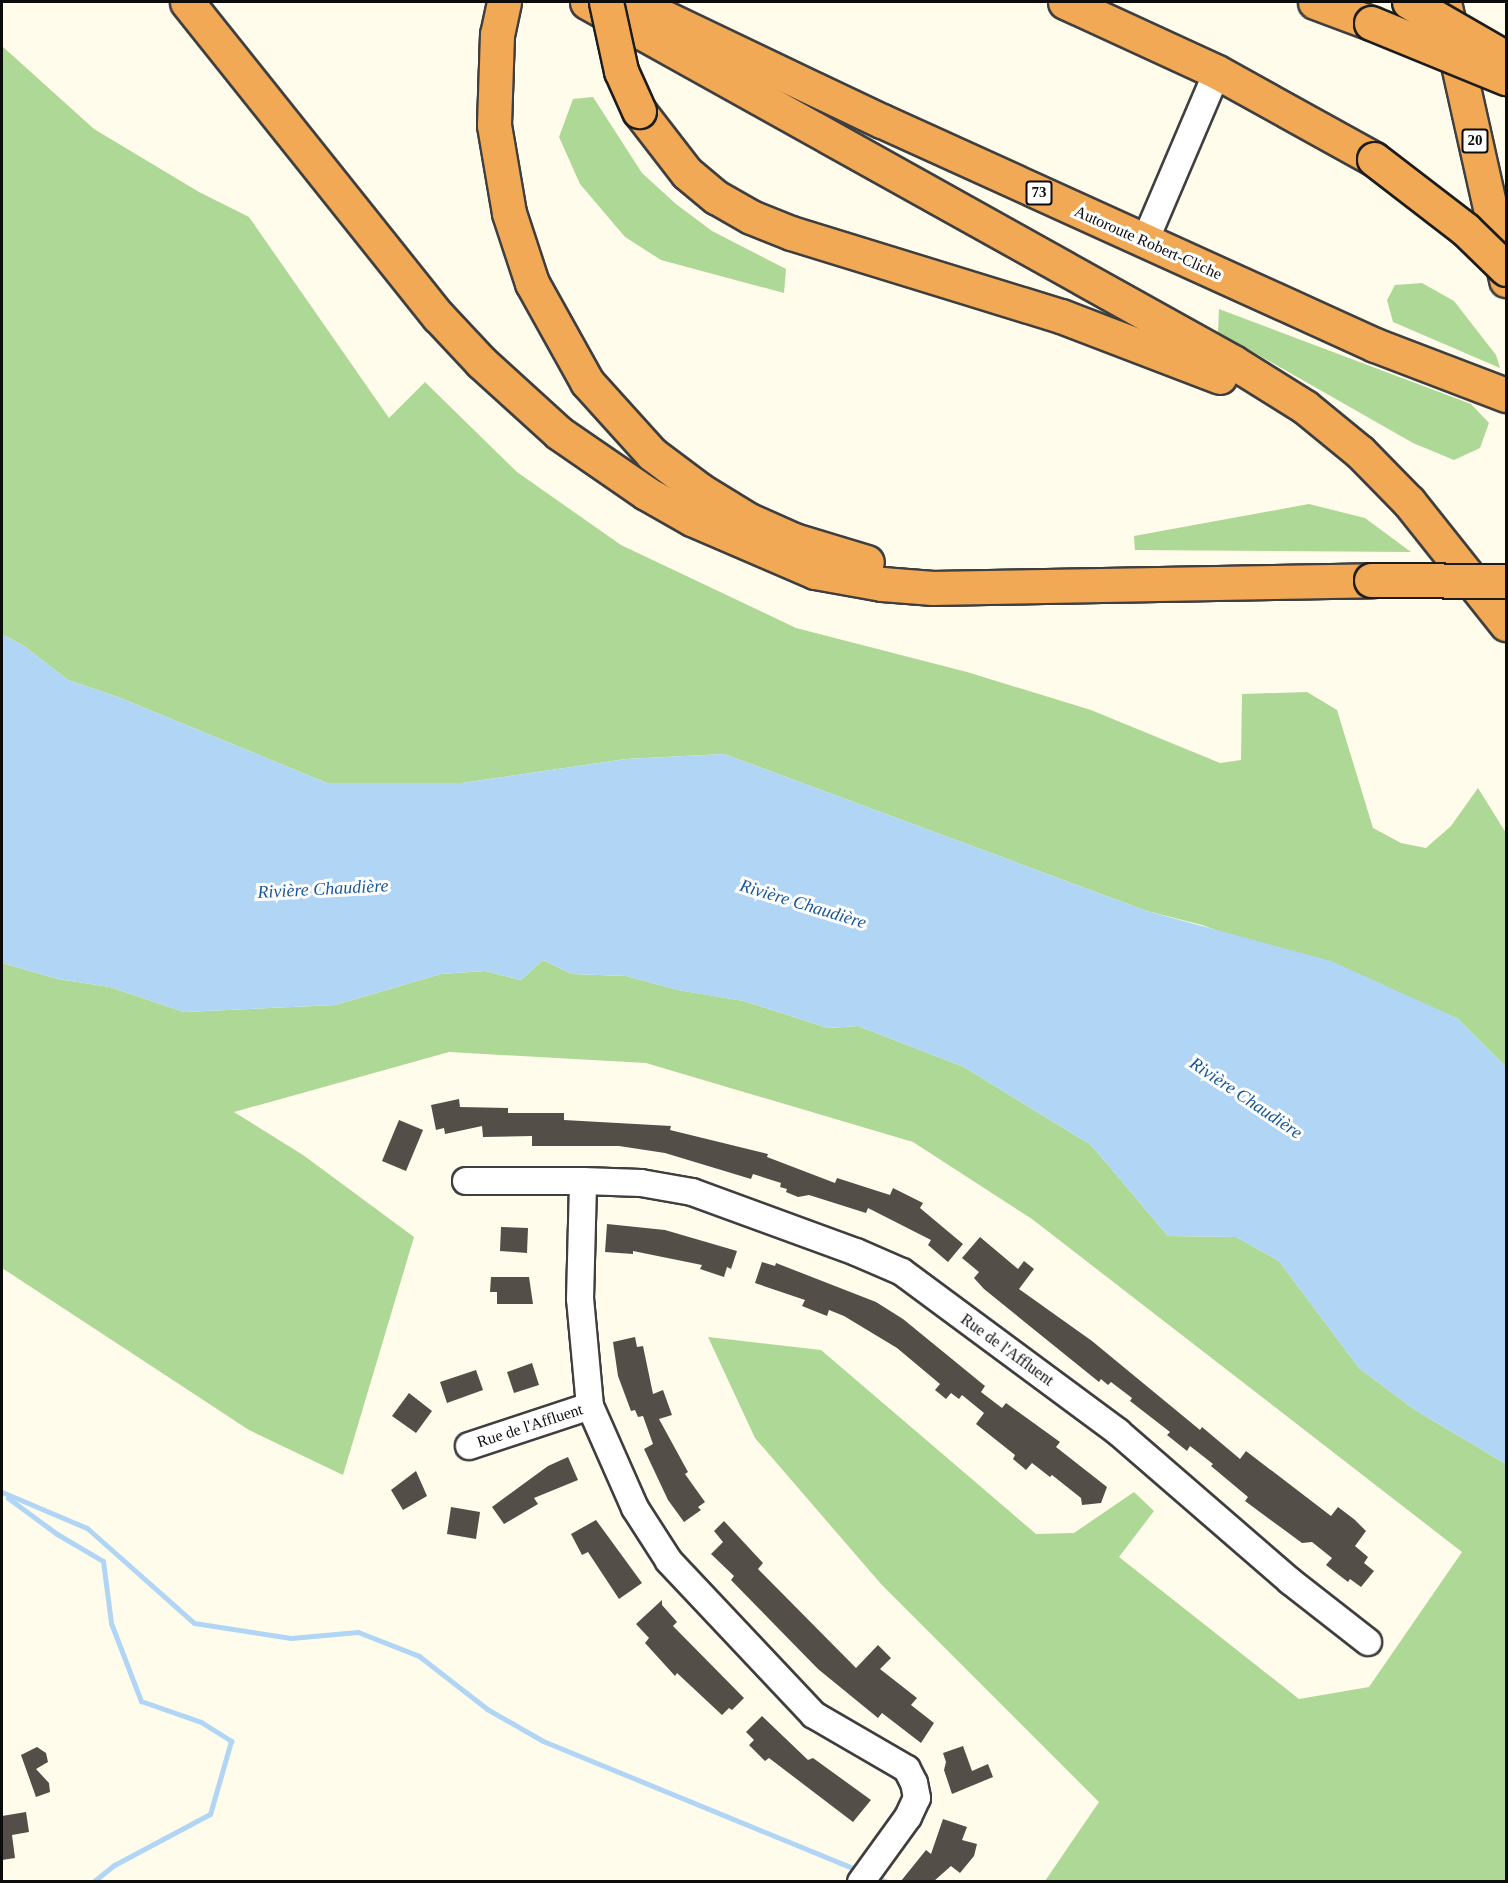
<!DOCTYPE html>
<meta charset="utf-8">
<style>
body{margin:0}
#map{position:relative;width:1508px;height:1883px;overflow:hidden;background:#fffceb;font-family:"Times New Roman",serif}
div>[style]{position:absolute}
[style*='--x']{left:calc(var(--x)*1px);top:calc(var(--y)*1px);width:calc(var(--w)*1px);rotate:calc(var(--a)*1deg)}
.forest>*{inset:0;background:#aed895}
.water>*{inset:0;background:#b1d6f5}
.stream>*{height:5px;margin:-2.5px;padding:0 2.5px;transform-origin:2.5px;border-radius:2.5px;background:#b1d6f5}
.building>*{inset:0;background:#544e48}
.roads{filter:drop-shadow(2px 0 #3f3f3f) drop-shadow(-2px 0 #3f3f3f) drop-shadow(0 2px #3f3f3f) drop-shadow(0 -2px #3f3f3f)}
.minor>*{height:26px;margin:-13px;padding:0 13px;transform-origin:13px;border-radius:13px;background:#fff}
.highway>*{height:33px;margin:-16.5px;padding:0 16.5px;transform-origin:16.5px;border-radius:16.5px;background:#f2a956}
.bridges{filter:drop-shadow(2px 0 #1d1d1d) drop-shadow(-2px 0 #1d1d1d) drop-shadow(0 2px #1d1d1d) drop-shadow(0 -2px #1d1d1d)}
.highway-bridge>*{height:33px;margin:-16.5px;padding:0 16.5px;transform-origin:16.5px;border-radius:16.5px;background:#f2a956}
span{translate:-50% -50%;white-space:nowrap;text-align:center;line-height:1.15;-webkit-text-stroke:6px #fff;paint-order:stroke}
.shield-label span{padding:2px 4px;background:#fff;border:2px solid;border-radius:4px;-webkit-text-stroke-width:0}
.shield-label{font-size:15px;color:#0c0c0c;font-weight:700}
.street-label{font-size:16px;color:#0c0c0c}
.water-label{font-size:18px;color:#18579a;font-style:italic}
.frame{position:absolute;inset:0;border:3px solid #0c0c0c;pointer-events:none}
</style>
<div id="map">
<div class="forest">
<div style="clip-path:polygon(2px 46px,94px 129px,199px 192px,249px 217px,389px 418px,425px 382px,517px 472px,621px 545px,796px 628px,967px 672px,1091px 710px,1220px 763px,1241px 760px,1242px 694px,1307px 692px,1337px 710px,1373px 828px,1401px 843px,1426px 848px,1451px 826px,1478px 788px,1506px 833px,1506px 1067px,1457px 1018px,1202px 925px,1147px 911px,724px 754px,626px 759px,462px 783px,327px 783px,118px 697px,68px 680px,24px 646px,2px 634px)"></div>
<div style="clip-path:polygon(593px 97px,642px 173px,676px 204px,712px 231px,786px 269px,784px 293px,661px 260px,625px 237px,580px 184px,559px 137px,573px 99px)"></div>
<div style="clip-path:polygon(1422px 283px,1454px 301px,1496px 355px,1500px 368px,1393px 322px,1387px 300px,1395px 285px)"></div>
<div style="clip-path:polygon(1219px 309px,1471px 404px,1489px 423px,1480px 448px,1454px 460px,1413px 443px,1218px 332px)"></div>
<div style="clip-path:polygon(1309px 504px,1365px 518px,1411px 552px,1135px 550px,1134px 536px)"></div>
<div style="clip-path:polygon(543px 960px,572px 974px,626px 976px,678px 990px,744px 1001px,828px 1028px,858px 1026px,964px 1067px,1091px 1145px,1168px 1236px,1236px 1237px,1279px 1261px,1359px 1368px,1415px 1410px,1506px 1464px,1506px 1881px,1045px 1881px,1099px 1802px,881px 1584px,755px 1438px,708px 1337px,821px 1350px,1036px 1534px,1074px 1533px,1134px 1492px,1154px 1511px,1119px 1557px,1299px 1699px,1369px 1687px,1462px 1552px,1032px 1219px,913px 1142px,646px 1063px,449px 1052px,234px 1112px,303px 1155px,414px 1237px,343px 1475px,249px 1430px,2px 1268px,2px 963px,58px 979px,110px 987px,184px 1012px,335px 1005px,441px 974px,485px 971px,521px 980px)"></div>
</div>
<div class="water">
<div style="clip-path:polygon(2px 634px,24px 646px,68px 680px,118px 697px,327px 783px,462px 783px,626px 759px,724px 754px,1147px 911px,1331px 961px,1457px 1018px,1506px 1067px,1506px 1464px,1415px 1410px,1359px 1368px,1279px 1261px,1236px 1237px,1168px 1236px,1091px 1145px,964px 1067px,858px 1026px,828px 1028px,744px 1001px,677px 990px,626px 976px,572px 974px,543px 960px,521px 980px,485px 971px,441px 974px,335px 1005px,184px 1012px,110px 987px,58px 979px,2px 963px)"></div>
</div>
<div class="stream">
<div style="--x:2;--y:1492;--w:92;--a:23"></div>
<div style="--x:87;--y:1528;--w:143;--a:41.6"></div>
<div style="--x:194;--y:1623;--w:98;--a:8.8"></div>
<div style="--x:291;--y:1638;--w:67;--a:-5.1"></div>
<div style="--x:358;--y:1632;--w:66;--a:21.5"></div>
<div style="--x:419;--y:1656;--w:86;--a:37.9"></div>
<div style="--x:487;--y:1709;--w:64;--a:29.7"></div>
<div style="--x:543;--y:1741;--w:343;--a:22.3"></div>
<div style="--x:8;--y:1498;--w:61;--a:36.3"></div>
<div style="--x:57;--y:1534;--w:53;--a:30.4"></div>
<div style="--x:103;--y:1561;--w:63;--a:82.6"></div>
<div style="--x:111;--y:1623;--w:84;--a:69"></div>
<div style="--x:141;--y:1701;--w:64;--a:19.3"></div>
<div style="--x:201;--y:1722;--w:36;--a:32"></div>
<div style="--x:231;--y:1741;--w:76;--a:106"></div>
<div style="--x:210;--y:1814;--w:109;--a:152"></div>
<div style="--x:114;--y:1865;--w:27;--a:141"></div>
<div style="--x:874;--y:1876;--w:14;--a:25"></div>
</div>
<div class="building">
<div style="clip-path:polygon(459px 1099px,460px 1107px,508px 1108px,508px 1113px,564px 1113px,564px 1120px,671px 1126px,670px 1130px,768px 1154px,767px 1157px,835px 1183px,837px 1178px,890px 1195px,893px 1188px,923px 1203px,920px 1208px,963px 1244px,948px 1262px,928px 1245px,931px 1240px,868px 1208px,866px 1213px,809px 1195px,798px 1197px,786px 1192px,787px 1189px,780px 1187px,781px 1183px,753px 1174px,751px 1179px,665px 1153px,619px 1146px,532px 1146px,532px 1136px,483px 1137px,482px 1126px,445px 1134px,444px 1128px,436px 1130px,431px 1105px)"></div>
<div style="clip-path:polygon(399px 1120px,423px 1130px,406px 1171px,382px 1161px)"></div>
<div style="clip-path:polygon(607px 1224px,665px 1230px,737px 1251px,731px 1269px,727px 1267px,724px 1277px,700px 1269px,702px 1265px,633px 1251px,633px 1254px,605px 1252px)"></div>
<div style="clip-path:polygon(501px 1227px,528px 1228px,527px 1253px,500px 1251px)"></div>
<div style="clip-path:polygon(980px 1237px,1018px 1269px,1024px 1261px,1034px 1269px,1019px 1289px,1092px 1341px,1200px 1430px,1202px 1427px,1240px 1459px,1246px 1451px,1331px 1516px,1338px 1507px,1355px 1520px,1366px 1531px,1355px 1546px,1368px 1557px,1364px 1563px,1374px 1571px,1361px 1587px,1350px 1579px,1348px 1582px,1326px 1565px,1332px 1558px,1312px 1542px,1302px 1543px,1245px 1501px,1248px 1497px,1211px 1466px,1213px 1464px,1190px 1446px,1187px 1451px,1167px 1435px,1170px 1432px,1130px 1401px,1132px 1398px,1111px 1382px,1108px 1385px,1101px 1379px,1099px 1382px,984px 1289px,974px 1278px,979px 1272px,962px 1258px)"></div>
<div style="clip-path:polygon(762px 1262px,775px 1266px,776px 1263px,876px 1302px,903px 1319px,985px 1386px,981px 1392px,1002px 1408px,1006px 1403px,1060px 1442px,1056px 1447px,1107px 1487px,1101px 1503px,1082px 1505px,1081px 1498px,1052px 1475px,1050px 1477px,1032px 1463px,1026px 1470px,1013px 1459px,1015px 1455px,976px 1424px,984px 1413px,962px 1395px,959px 1399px,951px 1393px,946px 1399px,935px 1390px,940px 1384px,897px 1348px,844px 1316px,829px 1310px,827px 1316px,802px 1306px,805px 1300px,755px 1283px)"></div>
<div style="clip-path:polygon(491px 1277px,529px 1277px,533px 1304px,497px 1304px,497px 1292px,490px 1292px)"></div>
<div style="clip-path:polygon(635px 1337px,637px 1347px,643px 1346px,653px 1394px,663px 1390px,672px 1415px,659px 1419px,688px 1472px,685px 1474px,705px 1502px,698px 1507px,701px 1510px,684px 1522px,668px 1500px,644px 1449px,653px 1444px,643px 1416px,638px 1417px,635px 1410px,631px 1411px,618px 1376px,613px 1342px)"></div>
<div style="clip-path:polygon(532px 1363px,539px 1385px,514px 1393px,507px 1372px)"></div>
<div style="clip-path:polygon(476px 1370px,483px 1390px,447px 1403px,440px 1382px)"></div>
<div style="clip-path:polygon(409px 1393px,432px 1411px,416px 1433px,392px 1416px)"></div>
<div style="clip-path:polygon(568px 1457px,578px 1480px,534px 1498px,538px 1504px,504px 1524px,492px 1507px,548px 1466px)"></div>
<div style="clip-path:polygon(416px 1471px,427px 1496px,403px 1510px,391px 1490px)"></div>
<div style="clip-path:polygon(451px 1507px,480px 1512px,476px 1539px,447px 1534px)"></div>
<div style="clip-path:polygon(596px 1520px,642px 1583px,619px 1599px,588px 1552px,582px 1555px,571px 1534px)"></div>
<div style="clip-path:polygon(724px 1521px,763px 1563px,758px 1569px,856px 1668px,878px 1645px,891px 1658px,880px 1669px,917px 1698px,911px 1705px,934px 1723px,921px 1743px,882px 1713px,878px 1718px,818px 1669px,731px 1580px,734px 1576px,711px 1554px,723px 1542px,714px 1531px)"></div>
<div style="clip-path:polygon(662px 1600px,662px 1605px,677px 1622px,673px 1626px,744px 1698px,732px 1710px,729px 1708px,722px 1715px,677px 1673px,675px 1676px,645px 1643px,649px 1638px,636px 1624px)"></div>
<div style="clip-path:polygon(762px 1716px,808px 1760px,813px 1758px,871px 1800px,853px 1822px,769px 1758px,765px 1761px,749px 1745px,754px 1740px,746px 1732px)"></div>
<div style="clip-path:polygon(963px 1746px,972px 1771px,988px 1764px,993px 1777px,952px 1794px,944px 1770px,946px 1762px,943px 1753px)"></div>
<div style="clip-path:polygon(37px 1747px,46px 1753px,48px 1762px,36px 1769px,49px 1783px,50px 1792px,36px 1797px,21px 1755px)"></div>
<div style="clip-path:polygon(26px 1812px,29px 1832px,12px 1835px,15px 1858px,2px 1860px,2px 1816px)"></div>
<div style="clip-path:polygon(943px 1819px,967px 1827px,962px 1840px,977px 1844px,974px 1856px,960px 1873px,951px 1866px,934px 1881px,901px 1881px,926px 1850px,931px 1854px)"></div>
</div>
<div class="roads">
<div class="minor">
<div style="--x:1145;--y:241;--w:184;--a:-66.9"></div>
<div style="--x:466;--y:1181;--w:117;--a:0"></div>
<div style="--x:469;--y:1446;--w:127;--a:-18.3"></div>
<div style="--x:861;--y:1882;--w:80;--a:-54.1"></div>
<div style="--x:908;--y:1817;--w:21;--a:-65"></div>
<div style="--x:917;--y:1798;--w:15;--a:-101"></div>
<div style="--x:914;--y:1783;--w:16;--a:-117"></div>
<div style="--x:907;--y:1769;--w:108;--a:-149.9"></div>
<div style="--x:814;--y:1715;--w:212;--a:-133.3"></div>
<div style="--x:669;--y:1561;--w:63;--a:-122.7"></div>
<div style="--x:635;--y:1508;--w:111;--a:-113.8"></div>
<div style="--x:590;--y:1406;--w:107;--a:-95.3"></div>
<div style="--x:580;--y:1299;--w:118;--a:-88.5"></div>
<div style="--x:583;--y:1181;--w:58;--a:2"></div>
<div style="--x:641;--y:1183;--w:52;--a:10"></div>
<div style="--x:692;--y:1192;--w:175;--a:20.1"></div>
<div style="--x:856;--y:1252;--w:50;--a:23.5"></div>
<div style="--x:902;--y:1272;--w:269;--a:36.5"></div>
<div style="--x:1118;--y:1432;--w:228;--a:40.9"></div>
<div style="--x:1290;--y:1581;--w:99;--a:38"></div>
</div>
<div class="highway">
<div style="--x:187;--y:2;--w:402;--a:51.4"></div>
<div style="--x:438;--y:316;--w:63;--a:46.9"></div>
<div style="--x:481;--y:362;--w:105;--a:42.3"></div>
<div style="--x:559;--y:433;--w:106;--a:34.6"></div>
<div style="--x:646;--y:493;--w:53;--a:29.5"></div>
<div style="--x:692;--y:519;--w:134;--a:23.3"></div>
<div style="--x:815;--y:572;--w:68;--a:10.2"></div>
<div style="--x:882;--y:584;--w:51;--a:4.5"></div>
<div style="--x:933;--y:588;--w:438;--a:-1"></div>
<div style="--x:504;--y:2;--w:33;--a:102"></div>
<div style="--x:497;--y:34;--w:91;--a:91.9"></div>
<div style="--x:494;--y:125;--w:89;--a:80.3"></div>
<div style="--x:509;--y:213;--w:74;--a:71.8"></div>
<div style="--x:532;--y:283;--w:113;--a:60.9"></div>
<div style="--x:587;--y:382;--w:97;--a:47.9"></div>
<div style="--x:652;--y:454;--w:60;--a:36.9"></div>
<div style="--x:700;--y:490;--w:55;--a:31.7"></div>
<div style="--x:747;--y:519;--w:51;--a:24.1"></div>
<div style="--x:794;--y:540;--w:76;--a:16.8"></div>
<div style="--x:587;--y:2;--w:740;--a:29.13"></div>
<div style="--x:1233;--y:362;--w:85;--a:32"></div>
<div style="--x:1305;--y:407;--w:71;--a:39.3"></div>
<div style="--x:1360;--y:452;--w:70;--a:45.6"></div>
<div style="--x:1409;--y:502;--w:156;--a:51.5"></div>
<div style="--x:632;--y:2;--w:277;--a:25.5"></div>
<div style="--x:882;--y:121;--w:542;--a:24.44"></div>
<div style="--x:1375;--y:345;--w:140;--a:20.9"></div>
<div style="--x:1065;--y:2;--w:167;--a:24.7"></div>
<div style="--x:1217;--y:72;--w:179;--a:29"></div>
<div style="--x:1315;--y:2;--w:60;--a:20.6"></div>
<div style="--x:1444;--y:2;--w:285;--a:77.4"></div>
<div style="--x:639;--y:111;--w:78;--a:52.3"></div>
<div style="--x:687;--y:173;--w:38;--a:40"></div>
<div style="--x:716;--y:197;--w:40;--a:29.7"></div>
<div style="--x:751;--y:217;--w:43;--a:21.8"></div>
<div style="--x:791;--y:233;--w:282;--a:17.1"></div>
<div style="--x:1061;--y:316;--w:170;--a:21"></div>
</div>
</div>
<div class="bridges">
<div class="highway-bridge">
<div style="--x:606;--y:2;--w:71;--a:77.7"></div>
<div style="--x:621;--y:71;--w:44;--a:65.8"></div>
<div style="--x:1409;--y:2;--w:112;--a:30"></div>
<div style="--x:1371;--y:23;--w:146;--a:22.2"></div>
<div style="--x:1374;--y:159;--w:115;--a:37.6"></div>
<div style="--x:1465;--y:229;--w:57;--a:44.3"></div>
<div style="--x:1371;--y:580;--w:135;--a:0.4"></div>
</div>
</div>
<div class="shield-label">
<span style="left:1475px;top:141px">20</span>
<span style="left:1039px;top:193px">73</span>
</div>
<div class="street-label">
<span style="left:1148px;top:243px;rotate:24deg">Autoroute Robert-Cliche</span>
<span style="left:1007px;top:1350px;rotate:36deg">Rue de l'Affluent</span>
<span style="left:530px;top:1426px;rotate:-18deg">Rue de l'Affluent</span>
</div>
<div class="water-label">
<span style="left:323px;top:889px;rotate:-3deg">Rivière Chaudière</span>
<span style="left:803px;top:904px;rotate:17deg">Rivière Chaudière</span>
<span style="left:1246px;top:1098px;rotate:34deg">Rivière Chaudière</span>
</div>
<div class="frame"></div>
</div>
